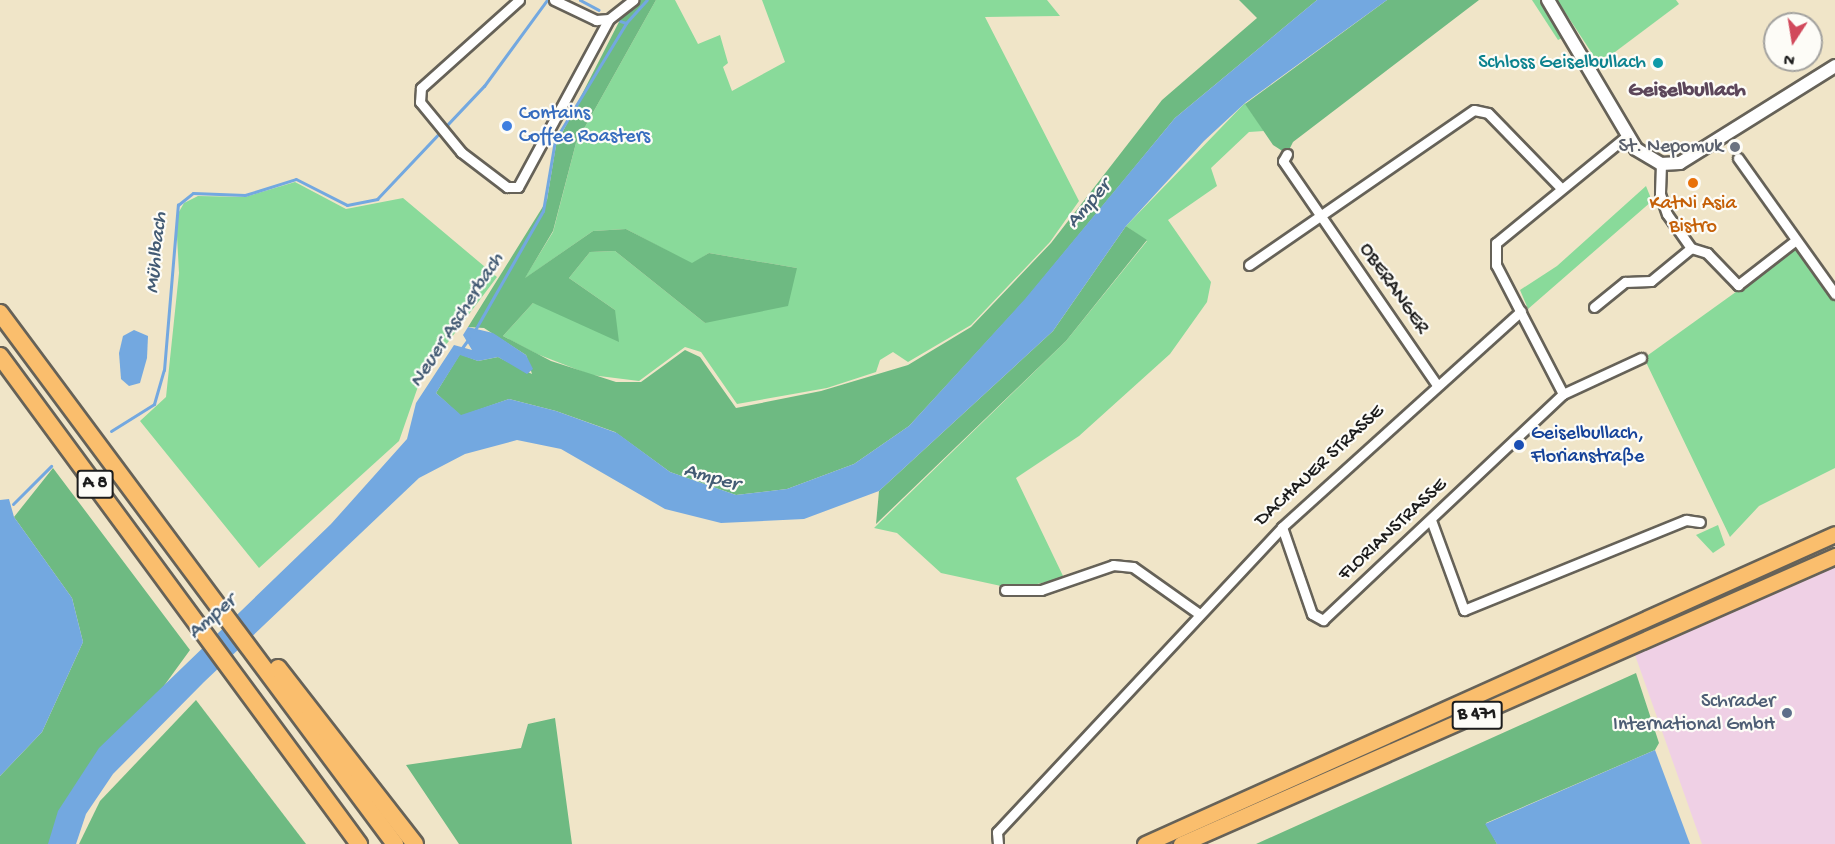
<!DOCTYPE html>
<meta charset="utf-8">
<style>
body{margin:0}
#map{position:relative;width:1835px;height:844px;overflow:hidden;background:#f0e5c8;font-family:"Gochi Hand",sans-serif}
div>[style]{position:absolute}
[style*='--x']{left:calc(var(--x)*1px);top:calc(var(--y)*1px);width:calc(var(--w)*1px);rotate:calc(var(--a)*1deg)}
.built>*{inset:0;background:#efd0e5}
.green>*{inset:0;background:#89da9a}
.forest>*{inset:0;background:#6eba82}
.water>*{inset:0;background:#73a8e0}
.stream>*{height:3px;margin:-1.5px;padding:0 1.5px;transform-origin:1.5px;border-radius:1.5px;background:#73a8e0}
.roads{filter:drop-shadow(2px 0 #666258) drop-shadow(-2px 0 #666258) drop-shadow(0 2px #666258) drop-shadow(0 -2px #666258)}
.minor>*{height:9px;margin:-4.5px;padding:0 4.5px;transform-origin:4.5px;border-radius:4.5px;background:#fff}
.tertiary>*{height:12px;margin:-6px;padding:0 6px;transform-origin:6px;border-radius:6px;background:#fff}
.trunk>*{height:15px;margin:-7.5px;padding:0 7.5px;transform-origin:7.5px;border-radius:7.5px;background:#fabe6d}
.motorway>*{height:16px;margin:-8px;padding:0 8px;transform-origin:8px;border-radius:8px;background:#fabe6d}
.dots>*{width:16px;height:16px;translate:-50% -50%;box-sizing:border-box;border:3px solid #fdfcf7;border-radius:50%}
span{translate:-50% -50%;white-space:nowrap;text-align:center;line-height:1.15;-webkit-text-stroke:4.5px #fdfcf7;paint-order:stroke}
.shield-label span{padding:2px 4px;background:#fdfcf7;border:2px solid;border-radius:4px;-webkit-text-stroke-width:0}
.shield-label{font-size:18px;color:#1c1c1c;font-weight:700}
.culture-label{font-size:20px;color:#0d838f}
.right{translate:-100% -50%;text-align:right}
.shop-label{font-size:20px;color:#366cbe}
.left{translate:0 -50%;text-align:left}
.worship-label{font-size:20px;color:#5b616d}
.food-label{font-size:20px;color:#c56008}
.street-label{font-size:20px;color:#1c1c1c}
.transit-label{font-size:20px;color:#164399}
.service-label{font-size:20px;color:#4e5e75}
.water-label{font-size:21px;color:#435b74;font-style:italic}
.quarter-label{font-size:22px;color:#5c465a;font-weight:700}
.north{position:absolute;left:1763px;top:12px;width:60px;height:60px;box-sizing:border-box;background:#fdfcf7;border:2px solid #a3a29f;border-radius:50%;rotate:192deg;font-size:16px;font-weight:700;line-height:24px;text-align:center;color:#1c1c1c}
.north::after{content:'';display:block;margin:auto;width:21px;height:27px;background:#d1495b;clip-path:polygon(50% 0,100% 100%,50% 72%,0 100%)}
</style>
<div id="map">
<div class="built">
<div style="clip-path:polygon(1835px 565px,1835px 844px,1702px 844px,1635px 655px)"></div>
</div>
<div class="green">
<div style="clip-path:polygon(656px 0,675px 0,698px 44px,720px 35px,728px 63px,723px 67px,732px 91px,785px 62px,762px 0,1047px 0,1060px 16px,985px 17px,1079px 201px,1050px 242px,971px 325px,908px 362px,893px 352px,880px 360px,876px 372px,827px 388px,737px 404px,701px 352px,685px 347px,639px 381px,591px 375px,537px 354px,503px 336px,533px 303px,615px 310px,569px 278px,590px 252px,615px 251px,705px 323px,797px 268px,709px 253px,692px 264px,626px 229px,593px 231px,524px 279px,553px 232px,576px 143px)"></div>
<div style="clip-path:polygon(1532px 0,1542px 0,1562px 38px,1558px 40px)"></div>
<div style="clip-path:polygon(1557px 0,1676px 0,1679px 4px,1599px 64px)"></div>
<div style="clip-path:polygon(1245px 103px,1264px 131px,1249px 132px,1211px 168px,1217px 186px,1168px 220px,1211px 282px,1207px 302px,1170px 354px,1079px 436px,1016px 478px,1064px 578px,1015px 589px,941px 573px,897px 533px,874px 528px,1066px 341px,1147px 241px,1126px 226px)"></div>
<div style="clip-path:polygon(295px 182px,346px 209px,403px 198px,497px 277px,421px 378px,399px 441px,259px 568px,140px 421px,166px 397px,179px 273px,176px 217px,184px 203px,198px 196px,245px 197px)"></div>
<div style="clip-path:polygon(1646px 186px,1652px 201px,1528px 309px,1520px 290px,1557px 266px)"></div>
<div style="clip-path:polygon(1797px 248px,1835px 301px,1835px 468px,1759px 506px,1730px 537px,1644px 358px)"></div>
<div style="clip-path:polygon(1718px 525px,1725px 545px,1713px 553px,1696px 535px)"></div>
</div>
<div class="forest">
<div style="clip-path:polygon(639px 0,656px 0,576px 143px,553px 231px,525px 278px,593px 231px,626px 229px,692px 263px,709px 253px,797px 268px,788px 306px,705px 323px,615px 251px,590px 252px,569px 278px,615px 310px,619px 342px,533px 303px,503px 336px,551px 361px,616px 382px,641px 382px,685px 350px,700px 357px,736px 408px,821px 391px,908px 365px,971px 327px,1051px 243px,1162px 100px,1257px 18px,1239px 0,1317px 0,1175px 118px,1025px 300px,909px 426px,854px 464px,787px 489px,736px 495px,670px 472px,615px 432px,556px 411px,509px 399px,461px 416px,436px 393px,460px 354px,478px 361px,498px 357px,532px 374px,526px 355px,484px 328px,468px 327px,547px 200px,556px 145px,623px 14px)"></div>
<div style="clip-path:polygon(1387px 0,1479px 0,1293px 142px,1287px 154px,1273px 145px,1245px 104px)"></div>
<div style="clip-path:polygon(1126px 226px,1147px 240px,1066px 341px,876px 524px,879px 491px,1053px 331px)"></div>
<div style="clip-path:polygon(53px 468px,190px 650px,49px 844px,0 844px,0 776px,42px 732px,83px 642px,72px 598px,14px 517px)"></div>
<div style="clip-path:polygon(1636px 673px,1659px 743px,1655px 750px,1486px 823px,1497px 844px,1256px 844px)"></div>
<div style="clip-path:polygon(196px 700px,306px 844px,79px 844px,100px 801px)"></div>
<div style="clip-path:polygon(555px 718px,572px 844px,459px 844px,406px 765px,521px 748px,528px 724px)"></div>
</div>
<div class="water">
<div style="clip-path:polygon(1317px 0,1387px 0,1245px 103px,1204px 141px,1126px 226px,1053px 331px,879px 491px,804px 519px,721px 523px,665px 509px,561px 449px,517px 440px,465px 454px,419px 478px,204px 682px,113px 774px,86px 814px,76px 844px,48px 844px,58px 811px,99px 748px,331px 524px,407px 439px,416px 403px,454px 345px,472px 350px,463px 335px,468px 327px,493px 333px,526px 355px,533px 369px,527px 374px,498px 357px,478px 361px,460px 355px,436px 393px,461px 415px,509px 399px,556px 411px,617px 433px,670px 472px,736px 495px,787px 489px,854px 464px,909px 426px,1025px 299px,1175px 118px)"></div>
<div style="clip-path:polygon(134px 330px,148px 336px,147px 358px,140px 383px,129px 386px,121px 379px,119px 353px,123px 336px)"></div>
<div style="clip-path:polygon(9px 499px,14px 517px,72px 598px,83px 642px,42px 732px,0 776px,0 500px)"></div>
<div style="clip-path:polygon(1655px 750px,1690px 844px,1497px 844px,1485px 824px)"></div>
</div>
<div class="stream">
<div style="--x:580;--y:0;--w:21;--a:28"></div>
<div style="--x:626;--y:23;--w:31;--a:-48"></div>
<div style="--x:475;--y:330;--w:137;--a:-60.3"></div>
<div style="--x:543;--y:211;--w:72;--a:-80.4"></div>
<div style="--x:555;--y:140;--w:137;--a:-58.7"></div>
<div style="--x:626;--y:23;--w:6;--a:-162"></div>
<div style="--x:459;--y:352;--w:17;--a:-54"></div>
<div style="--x:111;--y:431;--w:51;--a:-32.1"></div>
<div style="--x:154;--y:404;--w:35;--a:-74"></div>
<div style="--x:164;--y:370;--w:166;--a:-85.2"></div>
<div style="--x:178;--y:205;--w:19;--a:-39"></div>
<div style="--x:193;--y:193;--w:52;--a:2.2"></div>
<div style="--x:245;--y:195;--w:53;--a:-17.4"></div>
<div style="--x:296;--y:179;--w:57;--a:27"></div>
<div style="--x:347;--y:205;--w:31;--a:-11"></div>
<div style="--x:377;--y:199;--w:156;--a:-46.6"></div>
<div style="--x:484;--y:86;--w:107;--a:-53.8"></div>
<div style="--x:13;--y:504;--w:54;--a:-45"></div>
</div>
<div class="roads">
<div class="minor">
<div style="--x:519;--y:0;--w:132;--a:138.1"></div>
<div style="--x:421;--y:88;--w:14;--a:94"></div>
<div style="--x:420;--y:102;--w:65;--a:50.6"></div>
<div style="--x:461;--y:152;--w:58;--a:37.3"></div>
<div style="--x:507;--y:187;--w:11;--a:0"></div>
<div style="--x:518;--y:187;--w:191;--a:-61.6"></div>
<div style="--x:609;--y:19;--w:31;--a:-38"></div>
<div style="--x:554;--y:0;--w:47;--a:25.5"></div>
<div style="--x:596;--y:20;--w:13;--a:-4"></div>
<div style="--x:1287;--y:154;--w:8;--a:120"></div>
<div style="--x:1283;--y:161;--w:270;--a:55.5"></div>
<div style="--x:1738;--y:158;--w:167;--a:54.5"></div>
<div style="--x:1661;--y:164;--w:30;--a:92"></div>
<div style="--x:1660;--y:194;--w:21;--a:71"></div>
<div style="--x:1667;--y:214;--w:42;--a:54.8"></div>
<div style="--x:1691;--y:248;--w:17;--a:17"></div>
<div style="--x:1707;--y:253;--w:45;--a:45.9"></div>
<div style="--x:1738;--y:285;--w:73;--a:-37.8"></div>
<div style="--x:1249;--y:265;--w:273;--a:-34.6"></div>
<div style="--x:1474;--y:110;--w:14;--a:12"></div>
<div style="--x:1488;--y:113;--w:103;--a:45.8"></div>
<div style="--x:1594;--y:307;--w:40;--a:-39"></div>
<div style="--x:1625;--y:282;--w:26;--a:-2"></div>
<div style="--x:1651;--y:281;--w:52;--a:-39.5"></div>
<div style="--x:1563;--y:394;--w:145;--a:-117.4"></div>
<div style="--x:1496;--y:265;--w:22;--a:-90"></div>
<div style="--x:1496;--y:243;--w:171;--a:-39.3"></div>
<div style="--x:1431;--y:520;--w:96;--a:69.9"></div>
<div style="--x:1464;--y:610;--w:240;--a:-22.1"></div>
<div style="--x:1686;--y:520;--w:14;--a:8"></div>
<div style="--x:1282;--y:527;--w:92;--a:71"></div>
<div style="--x:1312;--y:614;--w:13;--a:29"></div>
<div style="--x:1323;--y:620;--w:330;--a:-43.3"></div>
<div style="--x:1563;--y:394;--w:86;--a:-24.8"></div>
<div style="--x:1005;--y:590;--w:36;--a:0"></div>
<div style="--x:1041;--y:590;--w:76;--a:-19.1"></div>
<div style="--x:1113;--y:565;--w:20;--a:6"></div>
<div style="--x:1133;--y:567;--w:80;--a:35.3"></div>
<div style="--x:998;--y:844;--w:12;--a:-95"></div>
<div style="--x:997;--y:832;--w:417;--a:-46.9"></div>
<div style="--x:1282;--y:527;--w:322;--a:-42.1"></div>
</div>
<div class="tertiary">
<div style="--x:1548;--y:0;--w:173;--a:59.4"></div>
<div style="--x:1636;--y:149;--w:29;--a:31"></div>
<div style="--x:1661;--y:164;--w:19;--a:-3"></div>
<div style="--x:1680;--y:163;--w:183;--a:-32"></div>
</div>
<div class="trunk">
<div style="--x:1145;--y:844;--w:756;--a:-24.19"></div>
<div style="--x:1181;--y:844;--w:715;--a:-23.77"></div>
</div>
<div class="motorway">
<div style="--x:0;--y:313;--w:662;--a:53.36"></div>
<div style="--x:0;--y:356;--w:606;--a:53.66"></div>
<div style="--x:278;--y:668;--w:223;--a:52.1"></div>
</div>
</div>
<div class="dots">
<div style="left:1658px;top:63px;background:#0f9aa8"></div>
<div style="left:507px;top:126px;background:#3f7fe0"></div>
<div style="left:1735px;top:147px;background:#6b7280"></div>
<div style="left:1693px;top:183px;background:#e8710a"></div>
<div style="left:1519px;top:445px;background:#1a4fb4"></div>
<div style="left:1787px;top:713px;background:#5c6f8a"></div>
</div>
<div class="shield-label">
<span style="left:95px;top:484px">A 8</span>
<span style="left:1477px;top:715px">B 471</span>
</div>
<div class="culture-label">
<span class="right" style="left:1646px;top:63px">Schloss Geiselbullach</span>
</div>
<div class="shop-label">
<span class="left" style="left:519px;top:126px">Contains<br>Coffee Roasters</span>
</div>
<div class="worship-label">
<span class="right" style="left:1723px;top:147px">St. Nepomuk</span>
</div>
<div class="food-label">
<span style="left:1693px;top:216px">KatNi Asia<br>Bistro</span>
</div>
<div class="street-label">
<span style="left:1393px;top:289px;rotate:55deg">OBERANGER</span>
<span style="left:1320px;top:466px;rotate:-43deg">DACHAUER STRASSE</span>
<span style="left:1393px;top:530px;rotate:-43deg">FLORIANSTRASSE</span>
</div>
<div class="transit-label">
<span class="left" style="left:1531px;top:446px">Geiselbullach,<br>Florianstraße</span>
</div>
<div class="service-label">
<span class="right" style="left:1775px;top:714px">Schrader<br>International GmbH</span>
</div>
<div class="water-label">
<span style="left:1090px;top:205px;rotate:-49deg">Amper</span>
<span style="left:158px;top:253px;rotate:-84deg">Mühlbach</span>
<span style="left:458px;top:321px;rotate:-57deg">Neuer Ascherbach</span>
<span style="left:711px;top:479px;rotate:16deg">Amper</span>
<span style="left:213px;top:618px;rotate:-41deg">Amper</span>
</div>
<div class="quarter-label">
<span style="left:1687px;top:92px">Geiselbullach</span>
</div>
<div class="north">N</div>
</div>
